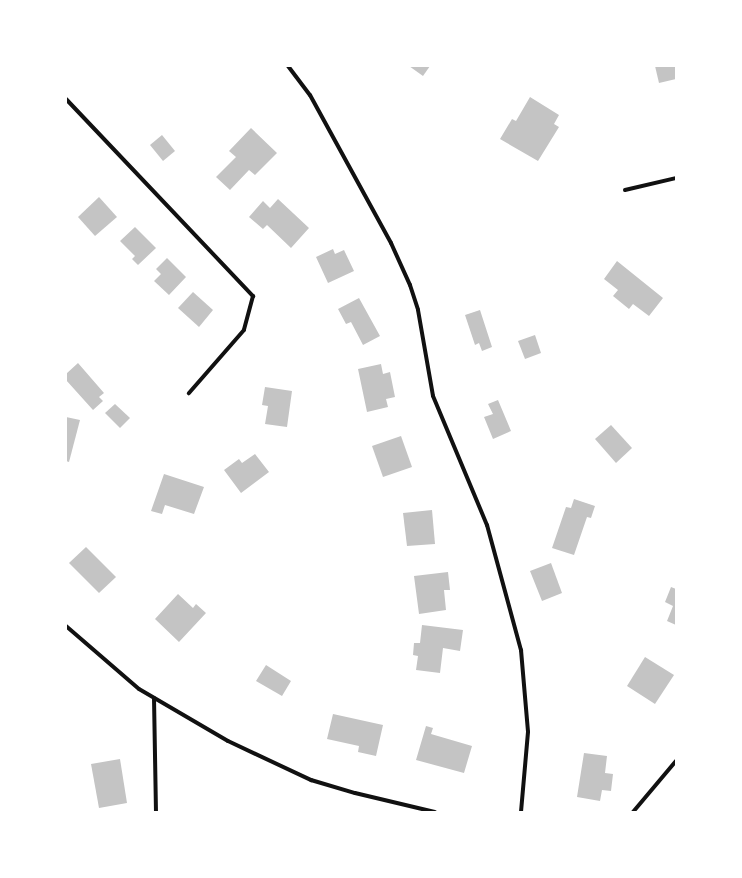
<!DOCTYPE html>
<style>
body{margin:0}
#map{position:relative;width:742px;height:878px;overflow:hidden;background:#fff;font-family:"Noto Serif",serif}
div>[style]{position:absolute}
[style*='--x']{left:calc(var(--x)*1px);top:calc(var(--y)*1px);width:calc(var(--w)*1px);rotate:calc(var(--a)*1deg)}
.building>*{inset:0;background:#c4c4c4}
.minor>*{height:4px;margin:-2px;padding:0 2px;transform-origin:2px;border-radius:2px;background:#111}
span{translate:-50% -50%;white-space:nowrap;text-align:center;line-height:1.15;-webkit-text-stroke:3px #fff;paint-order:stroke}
.frame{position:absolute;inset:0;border:67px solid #fff;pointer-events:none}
</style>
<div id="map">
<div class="building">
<div style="clip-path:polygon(409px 66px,430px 66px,423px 76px)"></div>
<div style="clip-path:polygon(655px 66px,675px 66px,676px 79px,659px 83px)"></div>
<div style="clip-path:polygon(530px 97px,559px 115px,554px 124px,559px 127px,538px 161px,500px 139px,512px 119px,516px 121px)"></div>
<div style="clip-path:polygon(251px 128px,277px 153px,255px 175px,249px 170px,230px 190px,216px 177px,236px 157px,229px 151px)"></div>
<div style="clip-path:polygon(162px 135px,175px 151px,163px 161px,150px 145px)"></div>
<div style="clip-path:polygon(99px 197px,117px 217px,95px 236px,78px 217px)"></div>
<div style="clip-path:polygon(278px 199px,309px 228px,291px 248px,267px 225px,263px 229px,249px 217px,263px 201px,270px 208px)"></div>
<div style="clip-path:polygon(135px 227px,156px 248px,138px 265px,132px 259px,135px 256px,120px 241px)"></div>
<div style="clip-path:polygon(333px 249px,335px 254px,344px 250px,354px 271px,328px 283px,316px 257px)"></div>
<div style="clip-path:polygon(167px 258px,186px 277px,169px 295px,154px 281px,161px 274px,156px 269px)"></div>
<div style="clip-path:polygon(617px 261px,663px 298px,649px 316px,633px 304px,629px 309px,613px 296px,618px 290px,604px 279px)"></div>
<div style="clip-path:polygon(193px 292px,213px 310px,199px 327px,178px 308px)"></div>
<div style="clip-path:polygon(359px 298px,380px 336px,363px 345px,351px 322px,346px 324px,338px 309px)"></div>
<div style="clip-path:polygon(480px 310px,492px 347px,482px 351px,479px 343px,475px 345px,465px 315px)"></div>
<div style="clip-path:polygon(535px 335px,541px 353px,525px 359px,518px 341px)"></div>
<div style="clip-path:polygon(78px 363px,104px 393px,99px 397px,103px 401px,93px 410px,66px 380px,66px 374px)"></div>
<div style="clip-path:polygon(381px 364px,383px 374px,390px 372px,395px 397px,386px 399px,388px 407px,367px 412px,358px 369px)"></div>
<div style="clip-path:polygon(265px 387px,292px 391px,287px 427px,265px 424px,268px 406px,262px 405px)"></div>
<div style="clip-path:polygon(498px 400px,511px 431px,493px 439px,484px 417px,493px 414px,488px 404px)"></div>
<div style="clip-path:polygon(115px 404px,130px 418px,120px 428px,105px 413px)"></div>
<div style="clip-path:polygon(66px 417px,80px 420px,69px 462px,66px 461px)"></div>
<div style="clip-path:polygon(611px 425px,632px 448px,616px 463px,595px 439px)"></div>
<div style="clip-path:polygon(401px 436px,412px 467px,383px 477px,372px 446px)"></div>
<div style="clip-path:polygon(255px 454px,269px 472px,241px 493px,224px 470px,239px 459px,242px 463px)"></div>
<div style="clip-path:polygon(164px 474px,204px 487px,194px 514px,165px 505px,162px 514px,151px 511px)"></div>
<div style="clip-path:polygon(574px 499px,595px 506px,591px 518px,587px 517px,574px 555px,552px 548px,566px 507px,571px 508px)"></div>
<div style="clip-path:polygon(432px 510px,435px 544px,407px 546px,403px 513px)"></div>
<div style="clip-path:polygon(86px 547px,116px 577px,99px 593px,69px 563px)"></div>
<div style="clip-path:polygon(551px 563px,562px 593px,542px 601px,530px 571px)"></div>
<div style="clip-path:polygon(448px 572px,450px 590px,444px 590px,446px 610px,419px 614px,414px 576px)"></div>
<div style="clip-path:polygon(671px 587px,676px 589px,676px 625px,667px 621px,673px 606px,665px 602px)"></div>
<div style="clip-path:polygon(178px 594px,193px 608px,196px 604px,206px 613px,179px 642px,155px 619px)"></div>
<div style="clip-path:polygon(422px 625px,463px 630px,460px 651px,443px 648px,440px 673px,416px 670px,418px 656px,413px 655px,414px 643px,420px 643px)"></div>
<div style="clip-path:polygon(645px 657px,674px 675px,655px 704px,627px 686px)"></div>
<div style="clip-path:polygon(266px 665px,291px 681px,282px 696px,256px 681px)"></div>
<div style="clip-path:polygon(333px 714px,383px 725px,376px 756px,358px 752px,359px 746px,327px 739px)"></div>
<div style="clip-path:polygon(426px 726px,433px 728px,431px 734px,472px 746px,464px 773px,416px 760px)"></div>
<div style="clip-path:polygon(584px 753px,607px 756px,605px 773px,613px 774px,611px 791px,602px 790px,600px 801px,577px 797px)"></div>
<div style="clip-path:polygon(120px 759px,127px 803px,99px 808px,91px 764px)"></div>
</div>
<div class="minor">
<div style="--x:288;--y:66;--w:36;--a:53"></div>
<div style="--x:310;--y:95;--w:169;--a:61.3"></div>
<div style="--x:391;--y:243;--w:46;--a:65.7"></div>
<div style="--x:410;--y:285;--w:26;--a:72"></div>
<div style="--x:418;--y:310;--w:87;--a:80.1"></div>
<div style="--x:433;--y:396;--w:140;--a:67.3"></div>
<div style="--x:487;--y:525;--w:130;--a:74.8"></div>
<div style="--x:521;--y:650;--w:82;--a:85.1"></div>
<div style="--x:528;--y:732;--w:80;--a:95"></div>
<div style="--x:66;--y:99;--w:272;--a:46.5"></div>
<div style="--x:253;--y:296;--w:35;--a:105"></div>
<div style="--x:244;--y:330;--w:84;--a:131.1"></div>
<div style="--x:625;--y:190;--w:52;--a:-13.2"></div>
<div style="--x:66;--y:626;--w:96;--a:40.8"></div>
<div style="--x:139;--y:689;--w:103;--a:30.3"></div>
<div style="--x:228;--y:741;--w:92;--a:25.2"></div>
<div style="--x:311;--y:780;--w:46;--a:16.5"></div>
<div style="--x:355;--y:793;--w:82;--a:13.4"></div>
<div style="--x:154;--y:698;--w:114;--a:89"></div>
<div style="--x:633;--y:812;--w:67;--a:-49.9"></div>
</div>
<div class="frame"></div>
</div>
